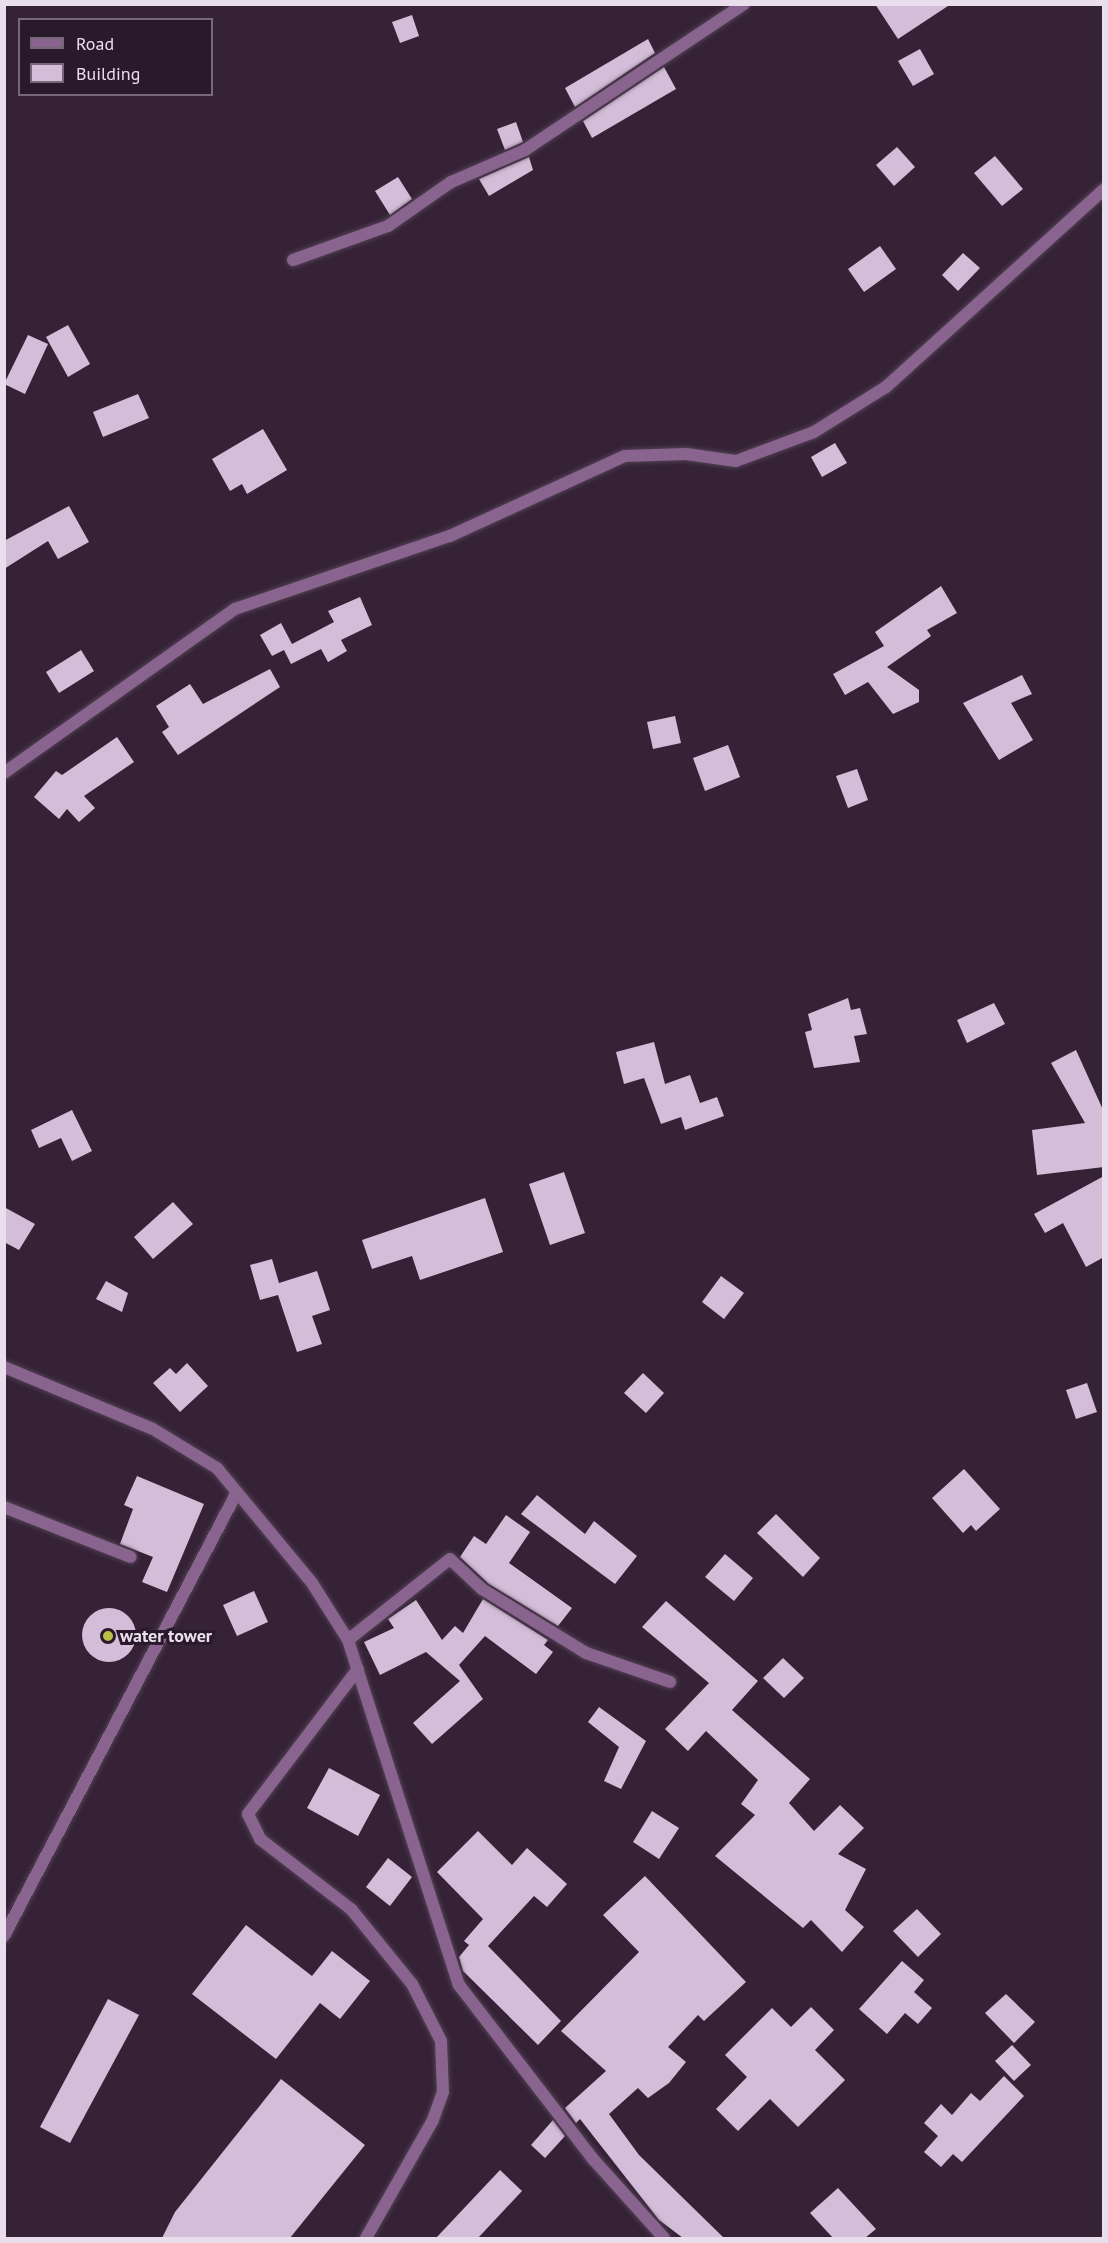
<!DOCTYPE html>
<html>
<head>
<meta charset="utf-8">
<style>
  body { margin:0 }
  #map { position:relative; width:1108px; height:2243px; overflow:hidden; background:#352237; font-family:"PT Sans",sans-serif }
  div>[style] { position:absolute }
  .building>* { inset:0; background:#d4bdd8 }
  .round { border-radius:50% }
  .roads { filter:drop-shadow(0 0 2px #524054) drop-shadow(0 0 2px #524054) }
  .service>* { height:12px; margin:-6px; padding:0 6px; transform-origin:6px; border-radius:6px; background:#89648e }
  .minor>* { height:12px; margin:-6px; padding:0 6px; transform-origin:6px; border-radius:6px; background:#89648e }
  .tertiary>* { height:12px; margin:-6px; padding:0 6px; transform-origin:6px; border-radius:6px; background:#89648e }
  .dots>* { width:16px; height:16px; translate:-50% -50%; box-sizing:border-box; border:3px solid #2a192d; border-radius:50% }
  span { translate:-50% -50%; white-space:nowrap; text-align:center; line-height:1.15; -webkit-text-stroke:6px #2a192d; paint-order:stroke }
  .poi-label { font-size:18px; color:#eadeec; font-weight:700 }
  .left { translate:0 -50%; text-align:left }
  .frame { position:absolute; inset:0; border:6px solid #eadeec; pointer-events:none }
  .legend { position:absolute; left:18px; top:18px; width:195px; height:78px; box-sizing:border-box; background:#2a192d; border:2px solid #776879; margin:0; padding:8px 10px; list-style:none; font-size:18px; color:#eadeec }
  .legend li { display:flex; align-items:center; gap:12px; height:30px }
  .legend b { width:30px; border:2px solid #776879 }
</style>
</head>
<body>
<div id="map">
  <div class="building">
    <i style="clip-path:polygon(875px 4px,951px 4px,898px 39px)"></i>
    <i style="clip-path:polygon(412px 15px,419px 36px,400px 43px,392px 22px)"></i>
    <i style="clip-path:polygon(648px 39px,655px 53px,575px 107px,565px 88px)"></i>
    <i style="clip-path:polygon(920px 49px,934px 74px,913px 86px,898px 61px)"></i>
    <i style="clip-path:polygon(664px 67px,676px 89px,592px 138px,583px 121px)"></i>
    <i style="clip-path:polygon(516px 122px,523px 142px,505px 150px,497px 129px)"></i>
    <i style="clip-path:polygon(897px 147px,915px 167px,894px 186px,876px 165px)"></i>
    <i style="clip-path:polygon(995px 156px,1023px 189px,1002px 206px,974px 173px)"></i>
    <i style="clip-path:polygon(529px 157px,533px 170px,489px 196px,479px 179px)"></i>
    <i style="clip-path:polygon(398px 177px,412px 199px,390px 215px,375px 191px)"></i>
    <i style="clip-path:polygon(880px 246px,896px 269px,864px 292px,848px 269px)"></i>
    <i style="clip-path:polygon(963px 253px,980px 268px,958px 291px,942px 275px)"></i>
    <i style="clip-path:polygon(68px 325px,90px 364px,68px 377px,46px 337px)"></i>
    <i style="clip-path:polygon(28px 335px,48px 344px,25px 394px,4px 384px)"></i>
    <i style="clip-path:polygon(138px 394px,149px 418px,103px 437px,93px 412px)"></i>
    <i style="clip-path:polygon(263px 429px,287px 470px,247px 494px,242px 484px,230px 491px,212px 459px)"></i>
    <i style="clip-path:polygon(835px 443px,847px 463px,822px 477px,811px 457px)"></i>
    <i style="clip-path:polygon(69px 506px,89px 542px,58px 559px,48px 541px,4px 569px,4px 541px)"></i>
    <i style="clip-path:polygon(941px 586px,957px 613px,927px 630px,931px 636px,887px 667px,919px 690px,919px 702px,893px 714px,868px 682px,845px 695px,833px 674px,884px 646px,875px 632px)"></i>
    <i style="clip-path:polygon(360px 597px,372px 625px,341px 640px,347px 651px,328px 662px,321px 649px,291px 664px,284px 650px,272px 656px,260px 635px,281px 623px,292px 644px,334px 622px,328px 611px)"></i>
    <i style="clip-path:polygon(81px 650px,94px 671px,59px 693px,46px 672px)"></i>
    <i style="clip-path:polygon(270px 669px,280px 687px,178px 755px,162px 732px,169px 727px,156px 706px,190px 684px,203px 704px)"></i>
    <i style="clip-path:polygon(1022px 675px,1032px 694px,1011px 703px,1033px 740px,999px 760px,963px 703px)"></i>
    <i style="clip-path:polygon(675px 716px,681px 743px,653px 749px,647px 722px)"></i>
    <i style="clip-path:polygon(117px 737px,134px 762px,84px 796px,95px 808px,79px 822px,67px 809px,59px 819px,34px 797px,56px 771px,62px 775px)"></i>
    <i style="clip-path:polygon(728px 745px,740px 777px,705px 791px,693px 758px)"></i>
    <i style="clip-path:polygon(857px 769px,868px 800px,848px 808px,836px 776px)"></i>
    <i style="clip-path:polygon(848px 998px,851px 1010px,860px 1008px,867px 1034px,854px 1036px,860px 1062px,814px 1068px,805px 1032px,812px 1030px,808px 1014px)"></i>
    <i style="clip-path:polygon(994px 1003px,1005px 1024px,967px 1043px,957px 1020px)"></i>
    <i style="clip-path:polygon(654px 1042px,665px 1084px,690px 1075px,700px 1103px,717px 1097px,724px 1116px,685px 1130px,681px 1117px,661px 1124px,644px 1078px,624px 1084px,616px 1052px)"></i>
    <i style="clip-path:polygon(1076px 1050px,1104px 1112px,1104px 1167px,1037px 1175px,1032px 1130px,1085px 1123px,1051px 1063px)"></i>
    <i style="clip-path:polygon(72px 1110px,92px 1151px,72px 1161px,61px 1138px,39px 1148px,31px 1130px)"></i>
    <i style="clip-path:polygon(564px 1172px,585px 1233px,550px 1245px,529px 1184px)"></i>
    <i style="clip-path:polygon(1104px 1176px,1104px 1257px,1086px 1267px,1063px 1223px,1045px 1233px,1034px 1214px)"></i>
    <i style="clip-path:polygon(485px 1198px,503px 1252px,420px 1280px,412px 1256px,372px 1269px,362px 1240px)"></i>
    <i style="clip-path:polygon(173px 1202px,193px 1224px,153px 1259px,134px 1237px)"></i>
    <i style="clip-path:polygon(4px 1207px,35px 1224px,19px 1250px,4px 1242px)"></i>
    <i style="clip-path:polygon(272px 1259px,279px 1283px,317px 1271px,330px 1310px,312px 1316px,322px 1344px,297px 1352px,278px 1295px,260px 1300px,250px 1265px)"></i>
    <i style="clip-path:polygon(721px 1276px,744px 1293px,724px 1319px,702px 1302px)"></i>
    <i style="clip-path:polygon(106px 1281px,128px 1293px,122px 1312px,96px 1299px)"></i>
    <i style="clip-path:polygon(187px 1363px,208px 1386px,180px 1412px,153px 1383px,170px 1368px,176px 1374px)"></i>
    <i style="clip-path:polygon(643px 1373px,664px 1393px,646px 1413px,624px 1393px)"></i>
    <i style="clip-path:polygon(1087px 1383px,1097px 1412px,1076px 1419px,1066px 1390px)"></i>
    <i style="clip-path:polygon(964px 1469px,1000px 1509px,976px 1531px,971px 1525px,963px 1533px,932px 1498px)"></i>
    <i style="clip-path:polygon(137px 1476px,204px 1504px,167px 1592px,142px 1582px,153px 1557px,120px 1544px,133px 1509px,124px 1505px)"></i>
    <i style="clip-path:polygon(537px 1495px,585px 1534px,594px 1521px,637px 1556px,615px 1584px,521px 1514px)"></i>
    <i style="clip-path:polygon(776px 1514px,820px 1558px,803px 1577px,757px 1533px)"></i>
    <i style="clip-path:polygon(506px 1515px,530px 1532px,509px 1563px,572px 1608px,558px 1626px,489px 1584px,460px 1557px,474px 1536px,486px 1544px)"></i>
    <i style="clip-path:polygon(725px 1554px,753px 1578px,734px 1601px,705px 1577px)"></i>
    <i style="clip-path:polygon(254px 1591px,268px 1622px,237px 1636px,223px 1605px)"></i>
    <i style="clip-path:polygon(483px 1599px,548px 1640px,544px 1645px,553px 1652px,536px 1674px,485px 1636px,459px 1665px,483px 1699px,432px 1744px,413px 1723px,460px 1681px,426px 1652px,380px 1675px,364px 1642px,394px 1628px,388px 1619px,416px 1600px,442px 1640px,455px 1626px,463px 1633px)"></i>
    <i style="clip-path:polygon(666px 1601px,758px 1681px,732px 1710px,810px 1779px,789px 1803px,814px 1831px,840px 1805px,864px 1828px,838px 1854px,866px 1869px,845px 1910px,864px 1927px,842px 1952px,811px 1920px,803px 1928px,715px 1856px,755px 1815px,741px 1804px,758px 1780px,706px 1731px,688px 1751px,665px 1729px,709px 1683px,642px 1627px)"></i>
    <i class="round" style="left:82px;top:1608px;width:54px;height:54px"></i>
    <i style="clip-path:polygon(783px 1658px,804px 1678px,784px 1698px,763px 1678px)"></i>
    <i style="clip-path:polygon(599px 1707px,646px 1741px,621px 1789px,604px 1781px,619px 1747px,588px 1722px)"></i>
    <i style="clip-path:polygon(329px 1768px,380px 1795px,358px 1836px,307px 1808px)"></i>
    <i style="clip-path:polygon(652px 1811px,679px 1828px,659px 1859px,633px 1842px)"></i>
    <i style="clip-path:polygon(478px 1831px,512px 1865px,527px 1848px,567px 1884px,547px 1907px,534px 1896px,488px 1946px,561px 2021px,538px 2045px,463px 1971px,459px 1957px,469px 1945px,464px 1941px,483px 1919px,437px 1872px)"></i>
    <i style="clip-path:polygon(388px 1858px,412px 1877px,390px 1906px,366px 1887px)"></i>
    <i style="clip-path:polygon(645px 1876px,746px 1982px,704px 2021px,698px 2015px,668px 2047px,686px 2062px,669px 2083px,648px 2098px,638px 2088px,609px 2114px,639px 2155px,724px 2238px,683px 2238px,659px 2220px,580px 2119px,576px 2123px,565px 2108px,606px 2071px,561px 2031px,639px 1952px,603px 1915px)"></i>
    <i style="clip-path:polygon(917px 1909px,941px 1934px,918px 1957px,893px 1931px)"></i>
    <i style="clip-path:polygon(246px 1925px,312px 1976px,332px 1951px,370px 1981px,340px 2019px,320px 2003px,276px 2059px,192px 1994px)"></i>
    <i style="clip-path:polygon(902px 1961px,924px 1980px,914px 1992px,932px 2008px,918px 2024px,905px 2013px,887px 2034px,859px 2009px)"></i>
    <i style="clip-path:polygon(1006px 1994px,1035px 2022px,1014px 2043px,985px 2013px)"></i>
    <i style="clip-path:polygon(108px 1999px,139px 2015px,70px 2143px,40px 2127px)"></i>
    <i style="clip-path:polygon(811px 2007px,834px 2030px,815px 2050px,845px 2080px,798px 2127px,770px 2099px,738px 2131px,716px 2109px,747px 2077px,725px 2055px,772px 2008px,791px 2027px)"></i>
    <i style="clip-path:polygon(1012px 2045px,1031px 2065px,1014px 2081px,995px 2061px)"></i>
    <i style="clip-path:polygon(1004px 2076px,1024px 2096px,962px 2162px,953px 2154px,941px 2167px,924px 2152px,938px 2136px,924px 2123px,941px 2104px,952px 2115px,971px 2093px,980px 2101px)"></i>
    <i style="clip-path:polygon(281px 2079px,365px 2145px,290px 2238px,162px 2238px,175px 2212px)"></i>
    <i style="clip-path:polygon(553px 2120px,565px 2136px,545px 2158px,531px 2145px)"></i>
    <i style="clip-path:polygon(500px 2170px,522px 2191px,478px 2238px,436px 2238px)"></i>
    <i style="clip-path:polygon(838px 2188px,876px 2229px,865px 2238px,833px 2238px,810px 2213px)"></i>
  </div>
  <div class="roads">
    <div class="service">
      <i style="left:4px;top:1507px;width:136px;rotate:21.5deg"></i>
      <i style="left:358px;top:1669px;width:182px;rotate:127.2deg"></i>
      <i style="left:248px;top:1814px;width:28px;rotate:64deg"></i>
      <i style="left:260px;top:1839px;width:115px;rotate:37.6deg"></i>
      <i style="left:351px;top:1909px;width:97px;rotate:50.9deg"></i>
      <i style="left:412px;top:1984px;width:64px;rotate:63deg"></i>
      <i style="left:441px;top:2041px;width:51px;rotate:87.8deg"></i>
      <i style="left:443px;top:2092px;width:30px;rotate:110deg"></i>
      <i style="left:433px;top:2120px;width:136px;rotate:119.6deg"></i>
      <i style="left:4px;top:1936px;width:501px;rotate:-62.31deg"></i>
    </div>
    <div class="minor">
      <i style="left:293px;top:260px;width:101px;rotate:-19.7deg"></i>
      <i style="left:388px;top:226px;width:77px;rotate:-34.9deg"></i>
      <i style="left:451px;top:182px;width:81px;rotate:-23.4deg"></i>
      <i style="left:525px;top:150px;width:263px;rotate:-33.7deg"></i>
      <i style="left:4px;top:773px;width:283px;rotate:-35.4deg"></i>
      <i style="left:235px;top:609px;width:227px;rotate:-18.8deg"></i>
      <i style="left:450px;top:536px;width:192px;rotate:-24.6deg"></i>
      <i style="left:625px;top:456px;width:61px;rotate:-1.9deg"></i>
      <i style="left:686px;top:454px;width:50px;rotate:8deg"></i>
      <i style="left:736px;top:461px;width:83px;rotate:-20.4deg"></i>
      <i style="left:814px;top:432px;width:85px;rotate:-32deg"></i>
      <i style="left:886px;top:387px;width:294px;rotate:-42.2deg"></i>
      <i style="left:348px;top:1640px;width:130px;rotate:-38.5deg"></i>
      <i style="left:450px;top:1559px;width:44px;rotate:43.2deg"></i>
      <i style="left:482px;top:1589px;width:122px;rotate:31.6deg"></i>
      <i style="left:586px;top:1653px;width:89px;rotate:19deg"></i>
    </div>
    <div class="tertiary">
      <i style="left:4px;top:1367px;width:161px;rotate:22.6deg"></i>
      <i style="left:153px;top:1429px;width:75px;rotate:31.4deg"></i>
      <i style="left:217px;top:1468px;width:149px;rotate:50.4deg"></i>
      <i style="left:312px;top:1583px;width:67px;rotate:57.7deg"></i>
      <i style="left:348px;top:1640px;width:362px;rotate:72.2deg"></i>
      <i style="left:459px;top:1985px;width:220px;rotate:52.4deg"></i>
      <i style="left:593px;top:2159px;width:106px;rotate:48.1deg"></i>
    </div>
  </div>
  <div class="dots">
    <i style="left:108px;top:1636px;background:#bac045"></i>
  </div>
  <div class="poi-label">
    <span class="left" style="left:120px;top:1636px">water tower</span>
  </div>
  <div class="frame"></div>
  <ul class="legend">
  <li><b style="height:8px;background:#89648e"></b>Road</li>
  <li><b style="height:16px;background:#d4bdd8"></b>Building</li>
  </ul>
</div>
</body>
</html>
